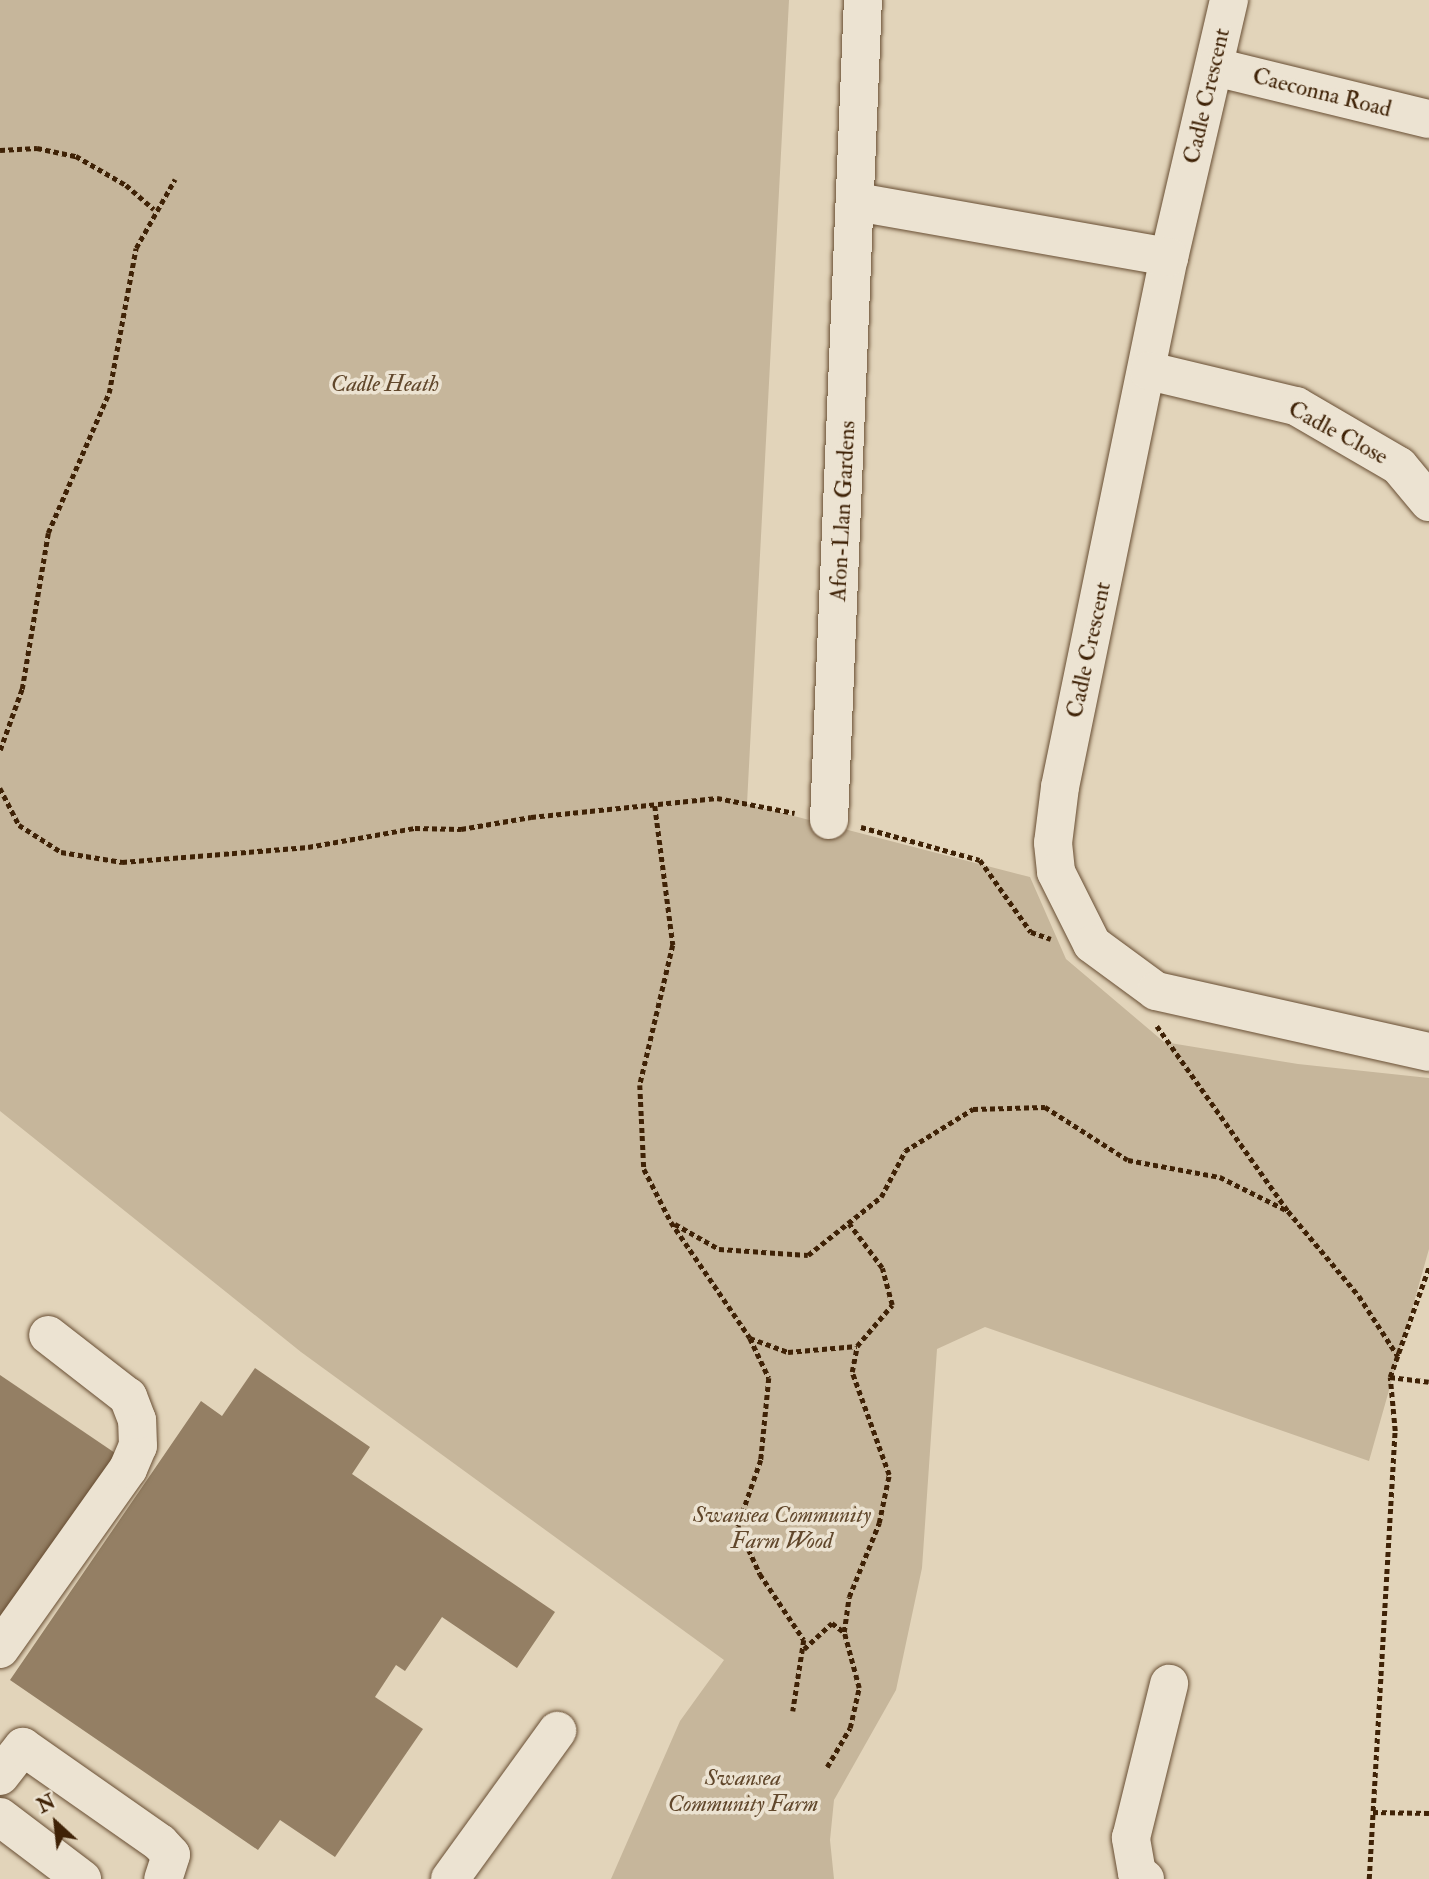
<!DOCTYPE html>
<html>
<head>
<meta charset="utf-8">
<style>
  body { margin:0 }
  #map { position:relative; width:1429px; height:1879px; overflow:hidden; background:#e2d4ba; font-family:"IM FELL Double Pica",serif }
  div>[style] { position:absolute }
  .green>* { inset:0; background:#c6b69b }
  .building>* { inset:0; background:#947f64 }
  .path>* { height:4.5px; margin-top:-2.25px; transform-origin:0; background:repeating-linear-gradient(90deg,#3f2206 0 5px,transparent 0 8.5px) }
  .roads { filter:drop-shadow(0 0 2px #684e33) drop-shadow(0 0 2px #684e33) }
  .minor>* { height:38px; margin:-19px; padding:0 19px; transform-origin:19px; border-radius:19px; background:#ece3d2 }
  span { translate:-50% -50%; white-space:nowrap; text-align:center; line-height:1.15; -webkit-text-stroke:7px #ece3d2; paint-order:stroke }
  .street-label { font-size:23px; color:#3f2206 }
  .park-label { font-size:23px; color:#61472b; font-style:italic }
  .north { position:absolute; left:21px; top:1788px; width:70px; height:70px; -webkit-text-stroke:5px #ece3d2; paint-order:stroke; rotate:333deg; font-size:19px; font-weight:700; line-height:28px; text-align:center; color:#3f2206 }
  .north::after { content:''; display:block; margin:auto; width:24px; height:32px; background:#3f2206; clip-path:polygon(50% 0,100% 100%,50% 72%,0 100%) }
</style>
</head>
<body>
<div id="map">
  <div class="green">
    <i style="clip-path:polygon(0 0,789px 0,747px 804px,1030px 877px,1066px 959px,1164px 1042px,1298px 1064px,1429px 1078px,1429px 1249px,1369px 1461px,985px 1327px,937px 1349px,922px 1568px,896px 1690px,834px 1800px,830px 1840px,834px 1879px,611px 1879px,680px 1721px,724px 1660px,301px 1352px,0 1111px)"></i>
  </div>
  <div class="building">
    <i style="clip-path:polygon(255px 1368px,370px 1447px,352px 1474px,555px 1612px,517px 1668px,442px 1617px,405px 1671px,396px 1665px,375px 1697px,423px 1729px,335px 1857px,280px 1820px,258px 1850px,10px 1680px,201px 1401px,222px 1416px)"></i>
    <i style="clip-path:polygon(0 1375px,118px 1455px,0 1627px)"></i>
  </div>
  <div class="path">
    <i style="left:0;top:150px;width:37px;rotate:-3deg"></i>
    <i style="left:37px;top:148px;width:40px;rotate:12deg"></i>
    <i style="left:76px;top:156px;width:58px;rotate:30.1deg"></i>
    <i style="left:126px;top:185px;width:37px;rotate:41deg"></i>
    <i style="left:0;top:750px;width:65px;rotate:-70.2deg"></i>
    <i style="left:22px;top:689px;width:158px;rotate:-80.5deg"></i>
    <i style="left:48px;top:533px;width:153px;rotate:-66.5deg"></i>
    <i style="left:109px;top:393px;width:147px;rotate:-79.5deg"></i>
    <i style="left:136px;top:248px;width:79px;rotate:-60.5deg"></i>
    <i style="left:0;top:788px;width:42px;rotate:62.8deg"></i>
    <i style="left:19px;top:825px;width:50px;rotate:32.7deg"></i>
    <i style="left:61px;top:852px;width:62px;rotate:9.3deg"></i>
    <i style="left:122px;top:862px;width:187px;rotate:-4.6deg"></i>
    <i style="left:308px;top:847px;width:109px;rotate:-10.1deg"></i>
    <i style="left:415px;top:828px;width:46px;rotate:1.2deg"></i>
    <i style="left:461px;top:829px;width:71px;rotate:-9.7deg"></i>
    <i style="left:531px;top:817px;width:187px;rotate:-5.8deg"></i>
    <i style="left:717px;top:798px;width:79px;rotate:10.9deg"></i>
    <i style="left:655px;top:806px;width:140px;rotate:82.6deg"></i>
    <i style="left:673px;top:945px;width:144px;rotate:103.3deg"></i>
    <i style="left:640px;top:1085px;width:84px;rotate:87.3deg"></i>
    <i style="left:644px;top:1169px;width:59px;rotate:63deg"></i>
    <i style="left:671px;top:1222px;width:140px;rotate:55.7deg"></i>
    <i style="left:750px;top:1338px;width:44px;rotate:64.6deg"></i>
    <i style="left:769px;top:1378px;width:82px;rotate:95.6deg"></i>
    <i style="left:761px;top:1460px;width:70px;rotate:109.2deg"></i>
    <i style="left:738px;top:1526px;width:53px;rotate:65.4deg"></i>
    <i style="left:760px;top:1574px;width:79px;rotate:56.3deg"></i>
    <i style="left:804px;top:1640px;width:72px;rotate:98.8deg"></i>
    <i style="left:861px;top:827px;width:123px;rotate:15.5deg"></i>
    <i style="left:980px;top:860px;width:88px;rotate:54.7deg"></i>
    <i style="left:1031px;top:932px;width:21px;rotate:19deg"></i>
    <i style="left:1157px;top:1026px;width:227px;rotate:54.7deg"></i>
    <i style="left:1288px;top:1211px;width:111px;rotate:50.1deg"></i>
    <i style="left:1359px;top:1296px;width:72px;rotate:57deg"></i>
    <i style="left:675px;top:1224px;width:51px;rotate:29.6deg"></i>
    <i style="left:719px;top:1249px;width:89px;rotate:3.9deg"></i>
    <i style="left:808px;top:1255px;width:93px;rotate:-38.5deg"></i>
    <i style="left:881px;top:1197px;width:52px;rotate:-62.4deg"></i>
    <i style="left:905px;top:1151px;width:80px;rotate:-31.7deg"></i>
    <i style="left:973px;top:1109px;width:72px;rotate:-1.6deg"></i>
    <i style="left:1045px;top:1107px;width:98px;rotate:32.6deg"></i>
    <i style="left:1128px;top:1160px;width:94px;rotate:10.5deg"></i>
    <i style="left:1220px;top:1177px;width:76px;rotate:26.6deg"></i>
    <i style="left:750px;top:1338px;width:40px;rotate:20.2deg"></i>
    <i style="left:788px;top:1352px;width:69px;rotate:-5deg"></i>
    <i style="left:1390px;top:1377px;width:39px;rotate:7deg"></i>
    <i style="left:804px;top:1649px;width:38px;rotate:-43deg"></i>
    <i style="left:832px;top:1623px;width:15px;rotate:37deg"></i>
    <i style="left:827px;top:1767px;width:45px;rotate:-59.5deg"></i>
    <i style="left:850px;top:1728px;width:41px;rotate:-77.3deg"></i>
    <i style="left:859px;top:1688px;width:58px;rotate:-105deg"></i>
    <i style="left:844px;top:1632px;width:35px;rotate:-82deg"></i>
    <i style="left:849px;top:1597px;width:80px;rotate:-67.9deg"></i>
    <i style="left:879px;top:1523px;width:49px;rotate:-78.2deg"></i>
    <i style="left:889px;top:1475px;width:109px;rotate:-109.8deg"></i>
    <i style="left:852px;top:1372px;width:26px;rotate:-79deg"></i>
    <i style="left:857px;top:1346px;width:54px;rotate:-49.5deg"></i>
    <i style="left:892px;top:1305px;width:38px;rotate:-105deg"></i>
    <i style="left:882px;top:1268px;width:55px;rotate:-126.9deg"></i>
    <i style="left:1373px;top:1812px;width:56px;rotate:1deg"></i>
    <i style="left:1369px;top:1879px;width:449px;rotate:-86.7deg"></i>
    <i style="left:1395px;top:1431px;width:54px;rotate:-95.3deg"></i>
    <i style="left:1390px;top:1377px;width:117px;rotate:-70.5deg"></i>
  </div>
  <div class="roads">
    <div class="minor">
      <i style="left:1229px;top:0;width:264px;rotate:103.1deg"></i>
      <i style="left:1169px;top:257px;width:541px;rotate:101.62deg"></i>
      <i style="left:1060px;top:787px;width:56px;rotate:97.1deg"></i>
      <i style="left:1053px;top:843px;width:29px;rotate:84deg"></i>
      <i style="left:1056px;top:872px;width:80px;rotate:63.4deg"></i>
      <i style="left:1092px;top:944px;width:79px;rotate:36.3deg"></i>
      <i style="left:1156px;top:991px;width:280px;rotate:12.6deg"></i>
      <i style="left:1215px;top:67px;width:220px;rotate:13.7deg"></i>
      <i style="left:857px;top:202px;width:317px;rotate:10deg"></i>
      <i style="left:1149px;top:371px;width:151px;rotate:13.4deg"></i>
      <i style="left:1296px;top:406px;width:119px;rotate:30.2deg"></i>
      <i style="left:1399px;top:466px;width:47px;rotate:50.2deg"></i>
      <i style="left:829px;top:820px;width:821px;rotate:-87.63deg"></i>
      <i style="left:0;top:1649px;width:221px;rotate:-54.6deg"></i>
      <i style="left:128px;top:1469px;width:25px;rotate:-67deg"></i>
      <i style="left:138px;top:1446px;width:26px;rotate:-92deg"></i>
      <i style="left:137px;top:1420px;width:25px;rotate:-111deg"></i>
      <i style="left:128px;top:1397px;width:101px;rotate:-142.2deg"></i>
      <i style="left:0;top:1776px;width:37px;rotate:-52deg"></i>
      <i style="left:23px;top:1747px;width:167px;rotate:35deg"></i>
      <i style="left:160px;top:1843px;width:16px;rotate:47deg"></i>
      <i style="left:171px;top:1855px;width:25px;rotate:108deg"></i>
      <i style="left:0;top:1817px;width:103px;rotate:37.1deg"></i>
      <i style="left:450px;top:1879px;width:183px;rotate:-54.1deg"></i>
      <i style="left:1145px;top:1879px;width:10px;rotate:-143deg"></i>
      <i style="left:1137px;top:1873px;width:36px;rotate:-100deg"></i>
      <i style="left:1131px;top:1838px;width:159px;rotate:-76.1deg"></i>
    </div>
  </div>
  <div class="street-label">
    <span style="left:1322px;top:93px;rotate:14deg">Caeconna Road</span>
    <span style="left:1207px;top:96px;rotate:-77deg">Cadle Crescent</span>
    <span style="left:1338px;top:433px;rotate:28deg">Cadle Close</span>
    <span style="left:843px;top:511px;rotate:-87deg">Afon-Llan Gardens</span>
    <span style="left:1089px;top:650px;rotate:-78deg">Cadle Crescent</span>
  </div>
  <div class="park-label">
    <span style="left:385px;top:384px">Cadle Heath</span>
    <span style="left:782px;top:1528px">Swansea Community<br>Farm Wood</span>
    <span style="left:743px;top:1791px">Swansea<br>Community Farm</span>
  </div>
  <div class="north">N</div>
</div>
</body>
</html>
